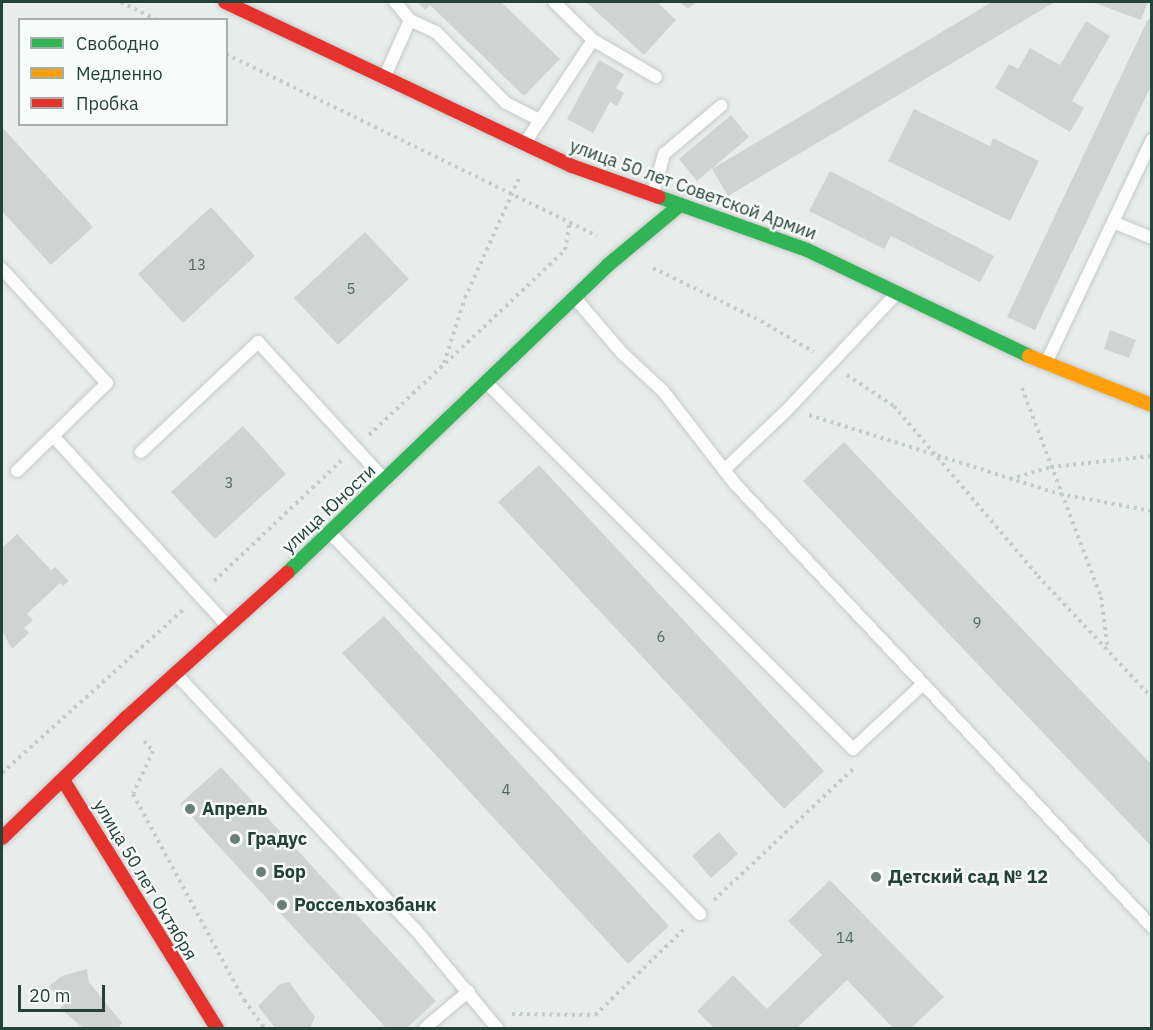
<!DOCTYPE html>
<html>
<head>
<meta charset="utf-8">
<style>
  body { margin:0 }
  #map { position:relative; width:1153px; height:1030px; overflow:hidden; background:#e8edeb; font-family:"IBM Plex Sans",sans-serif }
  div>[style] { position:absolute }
  .building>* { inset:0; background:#cfd4d2 }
  .path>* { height:4px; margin-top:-2px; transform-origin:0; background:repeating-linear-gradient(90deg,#c3ccca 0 3px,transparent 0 7.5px) }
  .roads { filter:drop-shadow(0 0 2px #c5cac8) drop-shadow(0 0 2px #c5cac8) }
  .lane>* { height:12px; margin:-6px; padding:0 6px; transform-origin:6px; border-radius:6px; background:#fcfcfc }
  .fast>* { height:14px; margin:-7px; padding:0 7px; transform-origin:7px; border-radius:7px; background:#30b455 }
  .slow>* { height:14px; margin:-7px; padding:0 7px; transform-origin:7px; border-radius:7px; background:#ff9f0a }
  .jam>* { height:14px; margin:-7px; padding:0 7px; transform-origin:7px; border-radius:7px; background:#e5322d }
  .dots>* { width:16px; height:16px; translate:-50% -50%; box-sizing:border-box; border:3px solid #f7fbf9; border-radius:50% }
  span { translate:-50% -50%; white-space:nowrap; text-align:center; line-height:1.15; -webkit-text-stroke:4.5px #f7fbf9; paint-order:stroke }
  .number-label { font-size:15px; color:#506761 }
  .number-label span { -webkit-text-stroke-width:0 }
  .street-label { font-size:18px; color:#24423a }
  .poi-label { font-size:18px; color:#24423a; font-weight:700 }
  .left { translate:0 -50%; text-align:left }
  .frame { position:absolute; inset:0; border:3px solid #24423a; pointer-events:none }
  .legend { position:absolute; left:18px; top:18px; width:210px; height:108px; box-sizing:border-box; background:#f7fbf9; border:2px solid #a3b1ad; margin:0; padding:8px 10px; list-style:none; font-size:18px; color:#24423a }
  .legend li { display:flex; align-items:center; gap:12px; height:30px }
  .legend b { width:30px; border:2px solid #a3b1ad }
  .scale { position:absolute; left:18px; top:985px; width:87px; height:27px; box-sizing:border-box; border:3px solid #24423a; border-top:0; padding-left:8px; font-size:18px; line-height:21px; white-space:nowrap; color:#24423a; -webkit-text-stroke:4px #f7fbf9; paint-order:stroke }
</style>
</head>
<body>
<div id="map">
  <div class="building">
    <i style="clip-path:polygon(417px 2px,501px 2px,560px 59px,524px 96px,430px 5px,425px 10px)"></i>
    <i style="clip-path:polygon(586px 2px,657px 2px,676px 20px,644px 55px)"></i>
    <i style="clip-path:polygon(680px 2px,696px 2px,688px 9px)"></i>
    <i style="clip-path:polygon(992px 2px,1055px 2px,728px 196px,712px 169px)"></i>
    <i style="clip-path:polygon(1092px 2px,1148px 2px,1141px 20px)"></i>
    <i style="clip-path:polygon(1148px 19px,1152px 21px,1152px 84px,1035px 330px,1007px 317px)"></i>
    <i style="clip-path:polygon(1086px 21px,1110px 36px,1072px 101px,1084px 108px,1070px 132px,995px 88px,1009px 64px,1018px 69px,1030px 48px,1060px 65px)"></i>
    <i style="clip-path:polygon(599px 60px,624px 74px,616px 88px,624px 93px,617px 106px,610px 102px,593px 133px,567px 119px)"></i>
    <i style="clip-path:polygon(914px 109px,990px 146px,993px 138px,1039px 161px,1010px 221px,888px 161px)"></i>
    <i style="clip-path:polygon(731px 115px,749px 137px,697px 181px,679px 159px)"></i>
    <i style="clip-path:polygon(2px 127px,93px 227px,51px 265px,2px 211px)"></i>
    <i style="clip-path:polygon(830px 171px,994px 256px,980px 282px,891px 236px,884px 249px,809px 211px)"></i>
    <i style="clip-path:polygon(211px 207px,255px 256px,183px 323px,138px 274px)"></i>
    <i style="clip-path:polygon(365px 232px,409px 279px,338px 345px,294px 298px)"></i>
    <i style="clip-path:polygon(1110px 330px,1136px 340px,1129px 358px,1104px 349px)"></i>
    <i style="clip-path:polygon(243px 426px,286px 474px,215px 539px,171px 492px)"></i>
    <i style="clip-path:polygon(844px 442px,1152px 765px,1152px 847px,803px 481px)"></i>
    <i style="clip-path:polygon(539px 465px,824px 771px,784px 809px,498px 502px)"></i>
    <i style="clip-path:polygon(17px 534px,51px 570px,55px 567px,69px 581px,63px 586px,60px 583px,27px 614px,33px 620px,24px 628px,29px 633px,12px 649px,2px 631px,2px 548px)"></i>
    <i style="clip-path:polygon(384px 616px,669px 926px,628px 964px,342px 653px)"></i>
    <i style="clip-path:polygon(221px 767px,436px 1001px,407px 1028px,386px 1028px,180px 804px)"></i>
    <i style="clip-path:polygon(719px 832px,738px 854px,711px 878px,692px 856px)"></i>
    <i style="clip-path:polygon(830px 880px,944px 997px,911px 1028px,893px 1028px,847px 980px,797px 1028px,714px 1028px,697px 1011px,733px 975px,767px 1009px,822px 955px,788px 921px)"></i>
    <i style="clip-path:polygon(87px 969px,89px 982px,122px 1023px,118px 1028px,83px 1028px,60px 1008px,64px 1005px,49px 986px,62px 976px)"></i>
    <i style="clip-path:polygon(289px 982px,315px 1017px,310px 1028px,275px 1028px,258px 1006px,280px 984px)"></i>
  </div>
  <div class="path">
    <i style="left:121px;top:2px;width:40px;rotate:26.6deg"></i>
    <i style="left:226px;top:54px;width:413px;rotate:26.1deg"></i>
    <i style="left:653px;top:268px;width:120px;rotate:26.1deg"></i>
    <i style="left:761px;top:321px;width:61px;rotate:30.3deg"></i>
    <i style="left:444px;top:363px;width:68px;rotate:-72.1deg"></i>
    <i style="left:465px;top:298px;width:134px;rotate:-65.7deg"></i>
    <i style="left:847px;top:375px;width:56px;rotate:33.4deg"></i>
    <i style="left:894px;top:406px;width:223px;rotate:49.7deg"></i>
    <i style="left:1038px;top:576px;width:167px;rotate:46.9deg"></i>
    <i style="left:1022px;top:388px;width:223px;rotate:69.3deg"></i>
    <i style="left:1101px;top:597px;width:53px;rotate:82.5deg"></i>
    <i style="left:809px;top:415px;width:263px;rotate:17.5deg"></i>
    <i style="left:1060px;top:494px;width:94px;rotate:10.5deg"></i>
    <i style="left:369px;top:435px;width:270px;rotate:-43.3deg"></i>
    <i style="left:565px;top:250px;width:29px;rotate:-80deg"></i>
    <i style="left:1010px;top:479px;width:43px;rotate:-16.3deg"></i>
    <i style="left:1051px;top:467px;width:102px;rotate:-6.2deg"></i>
    <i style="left:214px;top:581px;width:175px;rotate:-43.4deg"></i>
    <i style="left:144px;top:741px;width:13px;rotate:48deg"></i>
    <i style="left:153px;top:751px;width:47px;rotate:114.9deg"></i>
    <i style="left:133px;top:794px;width:234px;rotate:61.7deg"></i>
    <i style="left:244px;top:1000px;width:34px;rotate:54deg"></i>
    <i style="left:2px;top:773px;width:245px;rotate:-42deg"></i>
    <i style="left:714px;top:900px;width:191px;rotate:-43.3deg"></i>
    <i style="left:512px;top:1014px;width:83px;rotate:0.7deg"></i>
    <i style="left:595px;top:1015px;width:125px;rotate:-44deg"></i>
  </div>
  <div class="roads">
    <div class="lane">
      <i style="left:395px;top:2px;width:23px;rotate:50deg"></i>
      <i style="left:593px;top:40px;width:73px;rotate:30.4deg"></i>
      <i style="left:385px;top:76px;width:61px;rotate:-65.9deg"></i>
      <i style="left:410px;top:20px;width:29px;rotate:25deg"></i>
      <i style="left:436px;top:32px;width:100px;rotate:45.4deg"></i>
      <i style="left:506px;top:103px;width:36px;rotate:27deg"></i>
      <i style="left:525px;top:143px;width:123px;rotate:-56.6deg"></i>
      <i style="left:593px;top:40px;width:54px;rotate:-135.7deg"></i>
      <i style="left:653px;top:193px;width:41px;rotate:-74.2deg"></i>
      <i style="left:664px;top:154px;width:75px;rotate:-40.1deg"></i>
      <i style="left:1113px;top:222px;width:42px;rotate:22.3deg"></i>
      <i style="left:2px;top:269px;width:155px;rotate:47.4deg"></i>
      <i style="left:107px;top:383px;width:126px;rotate:135.6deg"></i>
      <i style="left:575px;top:298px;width:72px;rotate:49.5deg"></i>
      <i style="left:622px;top:353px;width:56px;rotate:42.8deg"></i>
      <i style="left:663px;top:391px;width:119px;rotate:52.2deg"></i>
      <i style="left:736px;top:485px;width:607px;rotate:46.74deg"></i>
      <i style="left:1046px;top:363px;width:247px;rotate:-64.6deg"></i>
      <i style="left:487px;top:383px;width:518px;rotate:45deg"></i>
      <i style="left:853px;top:749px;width:96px;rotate:-42.9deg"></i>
      <i style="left:53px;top:436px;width:257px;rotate:47.4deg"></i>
      <i style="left:141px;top:452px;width:161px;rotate:-43.2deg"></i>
      <i style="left:258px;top:342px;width:188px;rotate:47.4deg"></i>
      <i style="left:724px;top:470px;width:88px;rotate:-43.6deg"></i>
      <i style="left:788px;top:409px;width:156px;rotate:-46.8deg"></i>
      <i style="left:331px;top:534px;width:530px;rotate:45.84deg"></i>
      <i style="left:176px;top:674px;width:349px;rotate:46.9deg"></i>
      <i style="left:415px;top:929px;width:129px;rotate:50.4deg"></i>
      <i style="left:425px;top:1028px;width:57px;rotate:-40.1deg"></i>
    </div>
    <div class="fast">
      <i style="left:659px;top:197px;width:157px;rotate:19.7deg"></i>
      <i style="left:807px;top:250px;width:246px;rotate:25.5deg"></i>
      <i style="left:287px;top:573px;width:445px;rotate:-43.8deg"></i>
      <i style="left:608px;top:265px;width:94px;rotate:-39.8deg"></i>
    </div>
    <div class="slow">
      <i style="left:1029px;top:356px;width:132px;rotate:21.7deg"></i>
    </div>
    <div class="jam">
      <i style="left:225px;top:2px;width:384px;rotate:25.3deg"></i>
      <i style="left:572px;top:166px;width:92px;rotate:19.6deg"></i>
      <i style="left:63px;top:780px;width:292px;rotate:58.2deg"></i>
      <i style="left:2px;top:838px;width:173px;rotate:-44.1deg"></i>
      <i style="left:126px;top:718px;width:217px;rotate:-42deg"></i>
    </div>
  </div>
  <div class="dots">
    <i style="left:190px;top:809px;background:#697e78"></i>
    <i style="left:235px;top:839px;background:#697e78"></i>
    <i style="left:261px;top:872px;background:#697e78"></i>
    <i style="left:876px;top:877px;background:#697e78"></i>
    <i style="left:282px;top:905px;background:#697e78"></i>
  </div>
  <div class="number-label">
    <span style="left:197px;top:265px">13</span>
    <span style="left:351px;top:289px">5</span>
    <span style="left:229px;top:483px">3</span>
    <span style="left:977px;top:623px">9</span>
    <span style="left:661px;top:637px">6</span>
    <span style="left:506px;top:790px">4</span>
    <span style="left:845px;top:938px">14</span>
  </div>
  <div class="street-label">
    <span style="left:693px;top:190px;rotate:20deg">улица 50 лет Советской Армии</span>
    <span style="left:329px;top:509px;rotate:-43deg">улица Юности</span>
    <span style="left:145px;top:880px;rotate:59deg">улица 50 лет Октября</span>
  </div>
  <div class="poi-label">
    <span class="left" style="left:202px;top:809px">Апрель</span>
    <span class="left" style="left:247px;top:839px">Градус</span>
    <span class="left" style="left:273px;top:872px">Бор</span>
    <span class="left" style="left:888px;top:877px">Детский сад № 12</span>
    <span class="left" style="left:294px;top:905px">Россельхозбанк</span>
  </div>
  <div class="frame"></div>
  <ul class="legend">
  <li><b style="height:8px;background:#30b455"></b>Свободно</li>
  <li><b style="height:8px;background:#ff9f0a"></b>Медленно</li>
  <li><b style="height:8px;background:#e5322d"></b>Пробка</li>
  </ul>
  <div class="scale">20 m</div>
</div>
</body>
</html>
